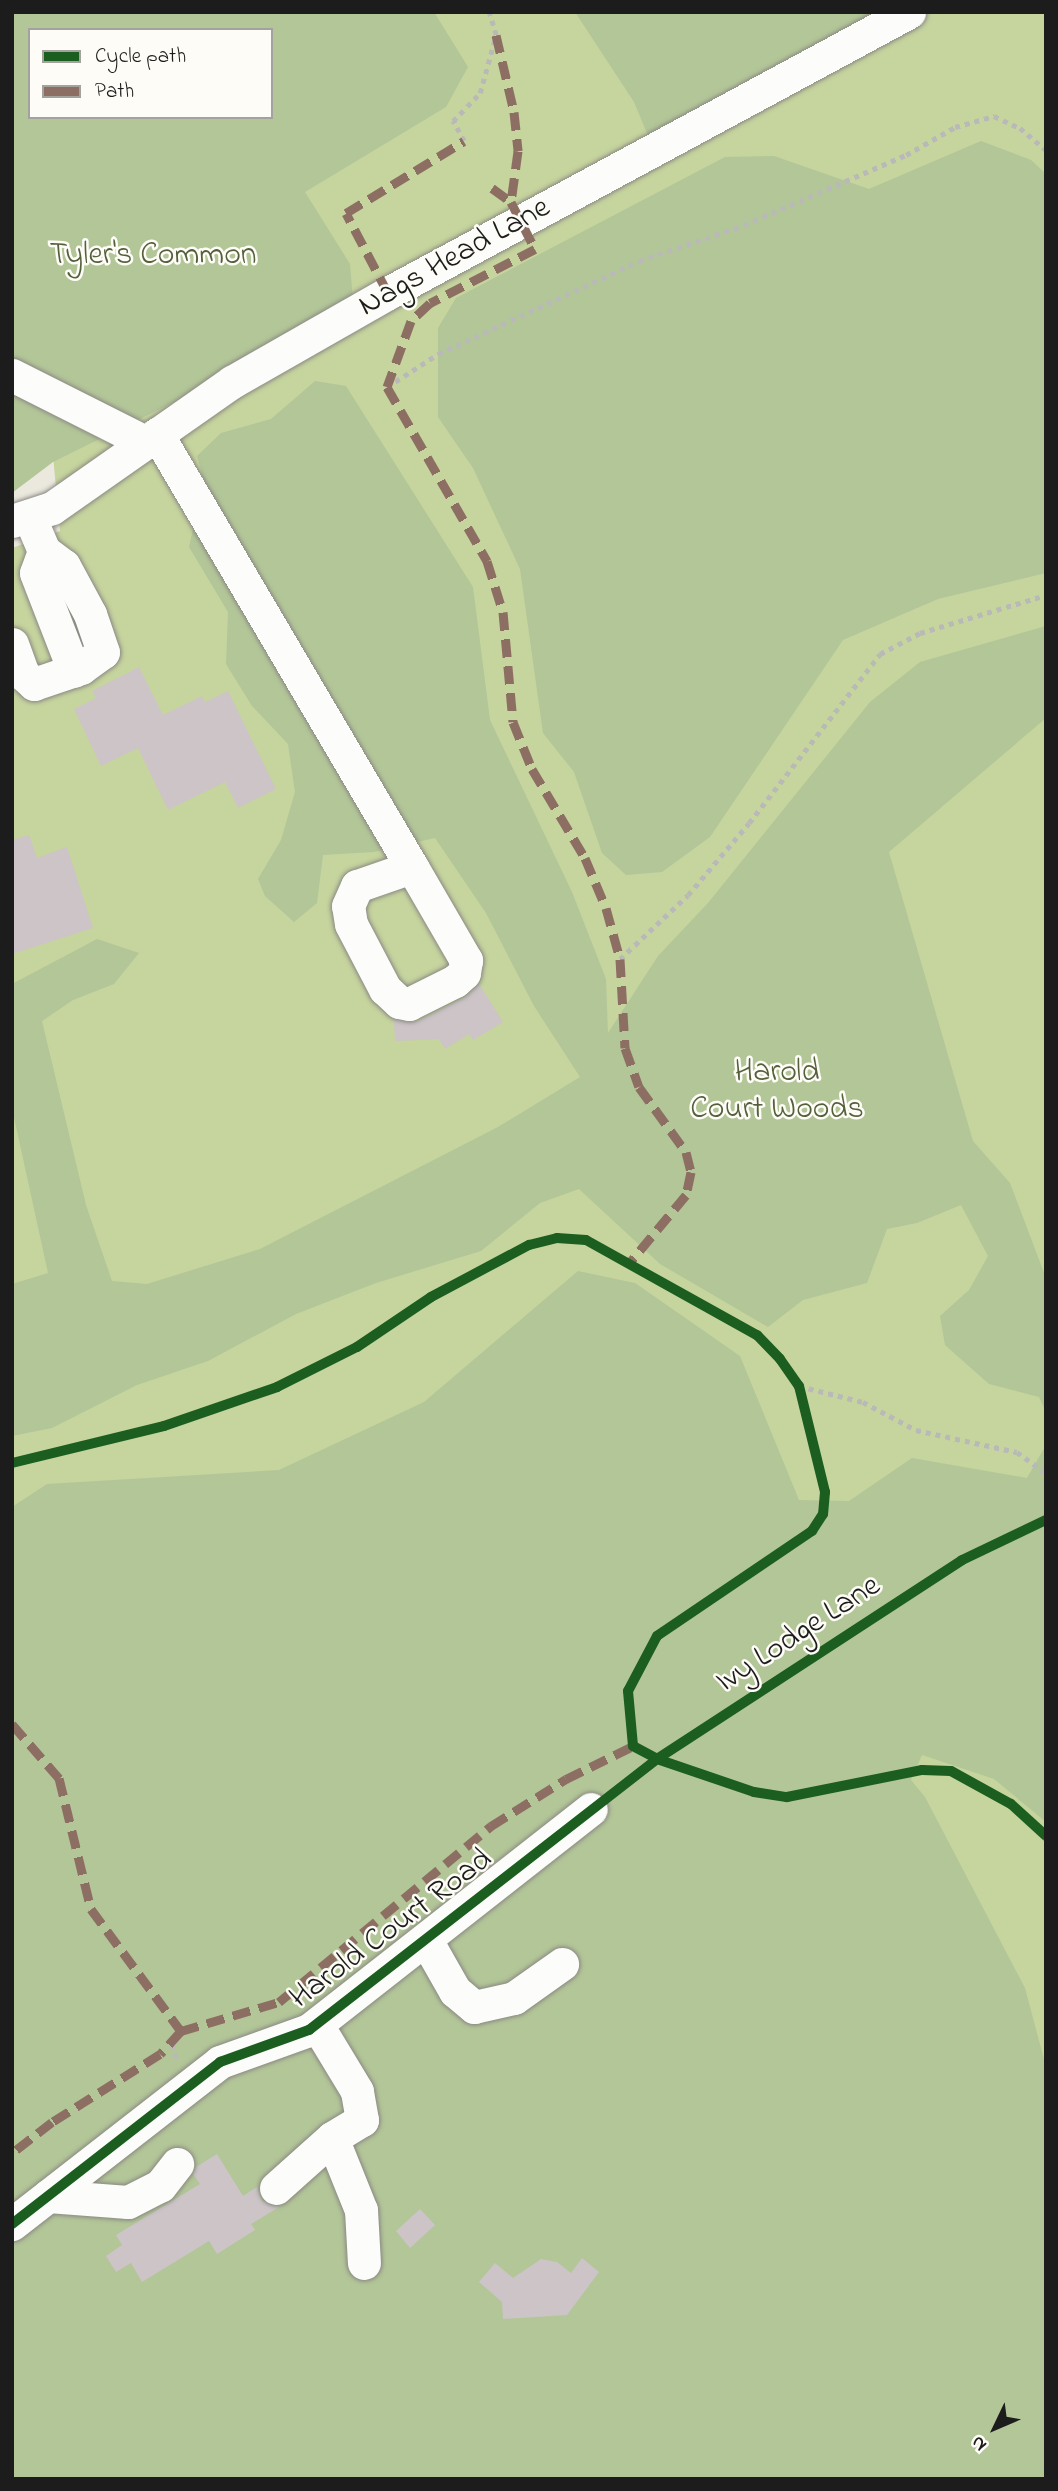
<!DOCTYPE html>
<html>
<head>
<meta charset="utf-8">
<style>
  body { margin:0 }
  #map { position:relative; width:1058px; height:2491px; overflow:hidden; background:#ebe9de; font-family:"Indie Flower",sans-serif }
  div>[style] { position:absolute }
  .green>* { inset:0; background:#c6d49e }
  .forest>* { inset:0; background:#b3c698 }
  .building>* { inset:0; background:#ccc4c7 }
  .path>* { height:4.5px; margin-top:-2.25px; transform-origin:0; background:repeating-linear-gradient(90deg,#b9b9b7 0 5px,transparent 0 10px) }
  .roads { filter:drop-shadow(0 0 2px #8a8983) drop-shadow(0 0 2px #8a8983) }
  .minor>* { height:33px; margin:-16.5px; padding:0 16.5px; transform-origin:16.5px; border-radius:16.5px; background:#fcfcfa }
  .quiet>* { height:9px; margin-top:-4.5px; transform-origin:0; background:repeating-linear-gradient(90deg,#8d6e63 0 18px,transparent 0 27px) }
  .cycleway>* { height:10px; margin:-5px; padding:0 5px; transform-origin:5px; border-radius:5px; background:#1b5e20 }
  span { translate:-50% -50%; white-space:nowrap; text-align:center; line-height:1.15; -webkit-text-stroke:5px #fdfcf7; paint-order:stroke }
  .park-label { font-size:32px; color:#545f3b }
  .street-label { font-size:32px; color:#1c1c1c }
  .frame { position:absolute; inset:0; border:14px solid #1c1c1c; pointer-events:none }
  .legend { position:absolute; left:28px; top:28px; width:245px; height:91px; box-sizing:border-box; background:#fdfcf7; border:2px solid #a3a29f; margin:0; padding:9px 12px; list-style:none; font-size:21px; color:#1c1c1c }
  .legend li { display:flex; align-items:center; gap:14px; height:35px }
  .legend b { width:35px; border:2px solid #a3a29f }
  .north { position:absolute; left:960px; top:2393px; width:70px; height:70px; -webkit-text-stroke:5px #fdfcf7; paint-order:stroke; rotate:226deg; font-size:19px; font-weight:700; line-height:28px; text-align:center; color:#1c1c1c }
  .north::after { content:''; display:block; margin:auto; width:24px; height:32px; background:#1c1c1c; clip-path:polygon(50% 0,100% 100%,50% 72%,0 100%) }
</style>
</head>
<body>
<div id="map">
  <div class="green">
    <i style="clip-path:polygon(evenodd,12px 12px,1046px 12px,1046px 2479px,12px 2479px,12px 548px,60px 531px,12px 12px,30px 30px,271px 30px,271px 117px,30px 117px,30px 30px)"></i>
  </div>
  <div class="forest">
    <i style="clip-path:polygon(evenodd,12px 12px,434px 12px,468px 67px,446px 107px,305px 192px,350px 264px,354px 313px,53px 462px,12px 493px,12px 12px,30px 30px,271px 30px,271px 117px,30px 117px,30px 30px)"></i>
    <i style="clip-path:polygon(575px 12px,884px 12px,654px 150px,634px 102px)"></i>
    <i style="clip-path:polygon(981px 141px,1031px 160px,1046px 174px,1046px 573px,938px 599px,843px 640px,710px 837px,662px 872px,626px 875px,602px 853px,574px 772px,543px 733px,520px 569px,473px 468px,438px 417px,438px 328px,456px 298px,725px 157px,774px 156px,869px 189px)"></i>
    <i style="clip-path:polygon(315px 381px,346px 386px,473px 587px,490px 720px,572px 892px,606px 979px,608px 1033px,658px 956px,708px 903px,870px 702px,920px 662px,1046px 626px,1046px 718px,889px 852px,973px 1141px,1010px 1183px,1046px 1278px,1046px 1412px,1039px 1397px,989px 1384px,945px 1345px,940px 1316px,969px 1290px,988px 1256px,961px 1205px,917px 1223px,887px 1229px,867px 1283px,803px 1300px,768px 1327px,660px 1264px,579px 1189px,540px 1203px,481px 1251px,376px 1283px,296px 1314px,208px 1361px,137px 1385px,52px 1428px,12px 1436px,12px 1284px,48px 1273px,12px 1108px,12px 984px,97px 939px,139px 953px,114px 984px,73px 1000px,42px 1021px,86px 1205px,112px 1281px,147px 1284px,260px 1249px,498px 1127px,580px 1077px,534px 1006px,486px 913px,435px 838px,374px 852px,323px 855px,317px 903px,294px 922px,265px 896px,258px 879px,281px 840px,295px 792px,288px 744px,252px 706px,226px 664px,228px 612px,189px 547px,204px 481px,197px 456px,221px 433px,271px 419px)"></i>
    <i style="clip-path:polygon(578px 1271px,635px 1283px,740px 1356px,799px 1500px,849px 1501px,912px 1458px,1027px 1478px,1046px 1445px,1046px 1822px,994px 1779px,922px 1755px,911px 1780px,925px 1797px,1025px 1988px,1046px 2067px,1046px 2479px,12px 2479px,12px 1507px,47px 1484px,279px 1470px,424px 1402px)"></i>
  </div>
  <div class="building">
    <i style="clip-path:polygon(139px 667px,163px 715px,202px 696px,205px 702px,228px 691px,276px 789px,238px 808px,225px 782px,168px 810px,138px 748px,101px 766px,74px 709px,96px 698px,92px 691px)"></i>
    <i style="clip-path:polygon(29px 835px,37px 858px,67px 847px,93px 928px,12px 954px,12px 840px)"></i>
    <i style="clip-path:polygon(479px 984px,503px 1022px,473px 1040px,469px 1034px,445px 1049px,439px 1039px,395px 1041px,394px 1020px,418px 1021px,464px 998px)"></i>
    <i style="clip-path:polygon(217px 2154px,243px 2196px,257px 2187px,262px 2201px,279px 2207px,251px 2224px,255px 2230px,217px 2254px,209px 2241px,142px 2282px,131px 2263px,116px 2272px,106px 2256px,122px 2245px,116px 2235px,200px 2184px,193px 2174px,196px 2167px)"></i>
    <i style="clip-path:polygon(420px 2209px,435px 2225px,410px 2248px,396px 2231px)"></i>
    <i style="clip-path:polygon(582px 2258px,599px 2272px,567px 2315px,503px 2319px,502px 2302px,479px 2282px,495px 2263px,513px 2278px,541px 2259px,557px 2262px,571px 2273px)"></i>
  </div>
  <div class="path">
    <i style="left:464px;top:141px;width:23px;rotate:-119deg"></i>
    <i style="left:453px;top:121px;width:39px;rotate:-46deg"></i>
    <i style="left:480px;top:93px;width:60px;rotate:-74.6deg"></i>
    <i style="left:496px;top:35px;width:24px;rotate:-107deg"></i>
    <i style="left:387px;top:387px;width:61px;rotate:-32.9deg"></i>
    <i style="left:438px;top:354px;width:221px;rotate:-24.8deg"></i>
    <i style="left:639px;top:261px;width:111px;rotate:-18.9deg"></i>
    <i style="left:744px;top:225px;width:176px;rotate:-23.4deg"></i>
    <i style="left:906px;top:155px;width:56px;rotate:-29.7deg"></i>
    <i style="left:955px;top:127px;width:41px;rotate:-15.8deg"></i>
    <i style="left:994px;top:116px;width:29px;rotate:25deg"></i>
    <i style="left:1020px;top:128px;width:34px;rotate:40deg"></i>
    <i style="left:620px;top:959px;width:93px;rotate:-43.3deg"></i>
    <i style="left:688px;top:895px;width:94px;rotate:-49.7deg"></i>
    <i style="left:749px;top:823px;width:214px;rotate:-52.2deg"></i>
    <i style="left:880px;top:654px;width:45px;rotate:-27.7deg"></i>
    <i style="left:920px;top:633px;width:132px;rotate:-16.8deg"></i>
    <i style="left:799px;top:1386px;width:66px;rotate:14deg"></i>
    <i style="left:863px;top:1402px;width:60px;rotate:27.8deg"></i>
    <i style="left:916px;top:1430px;width:103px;rotate:12.3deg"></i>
    <i style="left:1017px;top:1452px;width:36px;rotate:36deg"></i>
    <i style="left:172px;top:2044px;width:17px;rotate:73deg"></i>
  </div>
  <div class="roads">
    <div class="minor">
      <i style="left:12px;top:375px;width:149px;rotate:26.7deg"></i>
      <i style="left:157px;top:434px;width:503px;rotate:59.51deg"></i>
      <i style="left:412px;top:867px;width:108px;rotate:59.9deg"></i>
      <i style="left:466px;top:960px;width:13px;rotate:99deg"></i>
      <i style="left:464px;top:973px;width:12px;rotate:138deg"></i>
      <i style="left:455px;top:981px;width:51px;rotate:153.4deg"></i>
      <i style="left:409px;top:1004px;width:10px;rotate:-169deg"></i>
      <i style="left:399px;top:1002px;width:19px;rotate:-137deg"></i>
      <i style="left:385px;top:989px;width:73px;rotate:-117.6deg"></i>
      <i style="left:351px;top:924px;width:18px;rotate:-99deg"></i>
      <i style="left:348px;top:906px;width:22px;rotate:-66deg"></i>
      <i style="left:357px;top:886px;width:58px;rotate:-19.1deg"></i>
      <i style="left:12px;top:521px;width:42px;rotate:-18deg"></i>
      <i style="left:52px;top:508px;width:220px;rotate:-35deg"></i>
      <i style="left:232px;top:382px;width:180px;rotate:-29.7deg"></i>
      <i style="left:388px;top:293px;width:592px;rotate:-28.34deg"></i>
      <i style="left:44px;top:551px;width:23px;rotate:110deg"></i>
      <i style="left:36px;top:573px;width:105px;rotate:68.8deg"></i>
      <i style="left:12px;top:644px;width:32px;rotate:70deg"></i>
      <i style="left:23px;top:674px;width:15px;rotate:42deg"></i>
      <i style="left:34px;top:684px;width:50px;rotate:-18.8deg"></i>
      <i style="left:81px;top:668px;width:27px;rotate:-36deg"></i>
      <i style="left:103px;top:652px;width:40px;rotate:-108.9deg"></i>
      <i style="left:90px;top:614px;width:55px;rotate:-118.4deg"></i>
      <i style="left:64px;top:566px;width:25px;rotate:-143deg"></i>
      <i style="left:44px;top:551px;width:38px;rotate:-113deg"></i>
      <i style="left:426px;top:1940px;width:59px;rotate:60.4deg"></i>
      <i style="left:455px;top:1991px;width:25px;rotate:40deg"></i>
      <i style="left:474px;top:2007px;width:41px;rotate:-12.7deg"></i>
      <i style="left:514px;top:1998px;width:59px;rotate:-35.3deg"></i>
      <i style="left:332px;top:2138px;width:78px;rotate:68.1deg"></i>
      <i style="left:361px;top:2210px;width:53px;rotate:86.8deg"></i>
      <i style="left:276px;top:2188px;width:75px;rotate:-41.8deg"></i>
      <i style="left:332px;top:2138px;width:35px;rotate:-31deg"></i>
      <i style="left:362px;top:2120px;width:29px;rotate:-100deg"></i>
      <i style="left:357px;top:2091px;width:77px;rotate:-121.2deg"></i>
      <i style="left:48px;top:2196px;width:80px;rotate:4.3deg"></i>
      <i style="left:128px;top:2202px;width:36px;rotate:-27deg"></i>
      <i style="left:160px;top:2186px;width:28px;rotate:-52deg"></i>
      <i style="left:12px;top:2224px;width:264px;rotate:-37.9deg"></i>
      <i style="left:220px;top:2062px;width:95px;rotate:-19.8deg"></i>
      <i style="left:309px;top:2030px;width:358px;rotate:-38.1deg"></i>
    </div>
  </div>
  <div class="quiet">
    <i style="left:496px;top:35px;width:79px;rotate:76.8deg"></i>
    <i style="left:514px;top:112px;width:39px;rotate:84deg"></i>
    <i style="left:518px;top:151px;width:51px;rotate:97.8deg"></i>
    <i style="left:511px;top:202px;width:53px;rotate:62.9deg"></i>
    <i style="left:535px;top:249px;width:118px;rotate:152.8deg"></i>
    <i style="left:430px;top:303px;width:26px;rotate:137deg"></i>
    <i style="left:411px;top:321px;width:70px;rotate:110deg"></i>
    <i style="left:387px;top:387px;width:201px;rotate:60.1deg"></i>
    <i style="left:487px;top:561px;width:53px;rotate:72.6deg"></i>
    <i style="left:503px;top:612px;width:110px;rotate:84.8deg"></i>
    <i style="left:513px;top:722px;width:51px;rotate:68deg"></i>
    <i style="left:532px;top:769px;width:104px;rotate:59.2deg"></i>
    <i style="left:585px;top:858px;width:54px;rotate:67.2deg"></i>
    <i style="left:606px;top:908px;width:53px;rotate:74.6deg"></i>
    <i style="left:620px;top:959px;width:89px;rotate:86.8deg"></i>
    <i style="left:625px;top:1048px;width:41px;rotate:70.3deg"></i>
    <i style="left:639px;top:1087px;width:80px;rotate:54.1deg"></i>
    <i style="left:686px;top:1152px;width:21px;rotate:76deg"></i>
    <i style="left:691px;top:1172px;width:24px;rotate:102deg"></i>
    <i style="left:686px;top:1195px;width:86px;rotate:129.8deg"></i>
    <i style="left:492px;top:188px;width:24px;rotate:36deg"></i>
    <i style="left:388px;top:293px;width:90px;rotate:-117.7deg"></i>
    <i style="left:346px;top:213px;width:138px;rotate:-31.4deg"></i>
    <i style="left:12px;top:1724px;width:72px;rotate:49deg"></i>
    <i style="left:59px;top:1778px;width:135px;rotate:76.3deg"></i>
    <i style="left:91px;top:1909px;width:152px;rotate:53.6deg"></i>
    <i style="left:181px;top:2031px;width:31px;rotate:132deg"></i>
    <i style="left:160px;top:2054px;width:128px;rotate:147.8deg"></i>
    <i style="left:52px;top:2122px;width:51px;rotate:142.2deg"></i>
    <i style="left:181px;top:2031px;width:102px;rotate:-16.5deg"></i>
    <i style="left:279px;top:2002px;width:276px;rotate:-39.7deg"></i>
    <i style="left:491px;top:1826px;width:89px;rotate:-32.1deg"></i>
    <i style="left:566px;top:1779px;width:75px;rotate:-26.2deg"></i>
  </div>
  <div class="cycleway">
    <i style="left:12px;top:1463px;width:156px;rotate:-13.7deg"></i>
    <i style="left:164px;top:1426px;width:120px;rotate:-19deg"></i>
    <i style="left:277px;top:1387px;width:89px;rotate:-26.6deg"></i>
    <i style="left:357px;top:1347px;width:89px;rotate:-34deg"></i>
    <i style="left:431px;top:1297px;width:111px;rotate:-28deg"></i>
    <i style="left:529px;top:1245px;width:29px;rotate:-14deg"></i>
    <i style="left:557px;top:1238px;width:29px;rotate:4deg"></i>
    <i style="left:586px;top:1240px;width:196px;rotate:29.1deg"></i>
    <i style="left:757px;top:1335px;width:33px;rotate:46deg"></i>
    <i style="left:780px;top:1359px;width:33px;rotate:55deg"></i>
    <i style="left:799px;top:1386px;width:109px;rotate:76.2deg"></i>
    <i style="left:825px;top:1492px;width:22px;rotate:95deg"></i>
    <i style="left:823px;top:1514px;width:20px;rotate:123deg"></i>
    <i style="left:812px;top:1531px;width:187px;rotate:145.9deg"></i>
    <i style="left:657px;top:1636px;width:62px;rotate:117.8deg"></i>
    <i style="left:628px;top:1691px;width:55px;rotate:84.8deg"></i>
    <i style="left:633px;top:1746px;width:27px;rotate:28deg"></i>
    <i style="left:657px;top:1759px;width:102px;rotate:18.8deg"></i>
    <i style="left:754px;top:1792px;width:33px;rotate:9deg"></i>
    <i style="left:787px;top:1797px;width:138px;rotate:-11.3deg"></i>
    <i style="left:922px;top:1770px;width:29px;rotate:2deg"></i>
    <i style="left:951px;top:1771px;width:68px;rotate:28.8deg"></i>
    <i style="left:1011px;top:1804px;width:47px;rotate:42.4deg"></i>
    <i style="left:12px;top:2224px;width:264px;rotate:-37.9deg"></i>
    <i style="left:220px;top:2062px;width:95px;rotate:-19.8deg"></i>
    <i style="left:309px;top:2030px;width:441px;rotate:-37.9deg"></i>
    <i style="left:657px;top:1759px;width:364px;rotate:-33.1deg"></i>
    <i style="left:962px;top:1560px;width:93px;rotate:-25.5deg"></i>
  </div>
  <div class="park-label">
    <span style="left:153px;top:256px">Tyler's Common</span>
    <span style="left:777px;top:1092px">Harold<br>Court Woods</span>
  </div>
  <div class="street-label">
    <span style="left:455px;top:258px;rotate:-29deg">Nags Head Lane</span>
    <span style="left:799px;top:1635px;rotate:-33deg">Ivy Lodge Lane</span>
    <span style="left:392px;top:1930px;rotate:-37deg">Harold Court Road</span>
  </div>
  <div class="frame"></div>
  <ul class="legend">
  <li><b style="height:9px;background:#1b5e20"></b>Cycle path</li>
  <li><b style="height:9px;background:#8d6e63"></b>Path</li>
  </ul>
  <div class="north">N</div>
</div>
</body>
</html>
